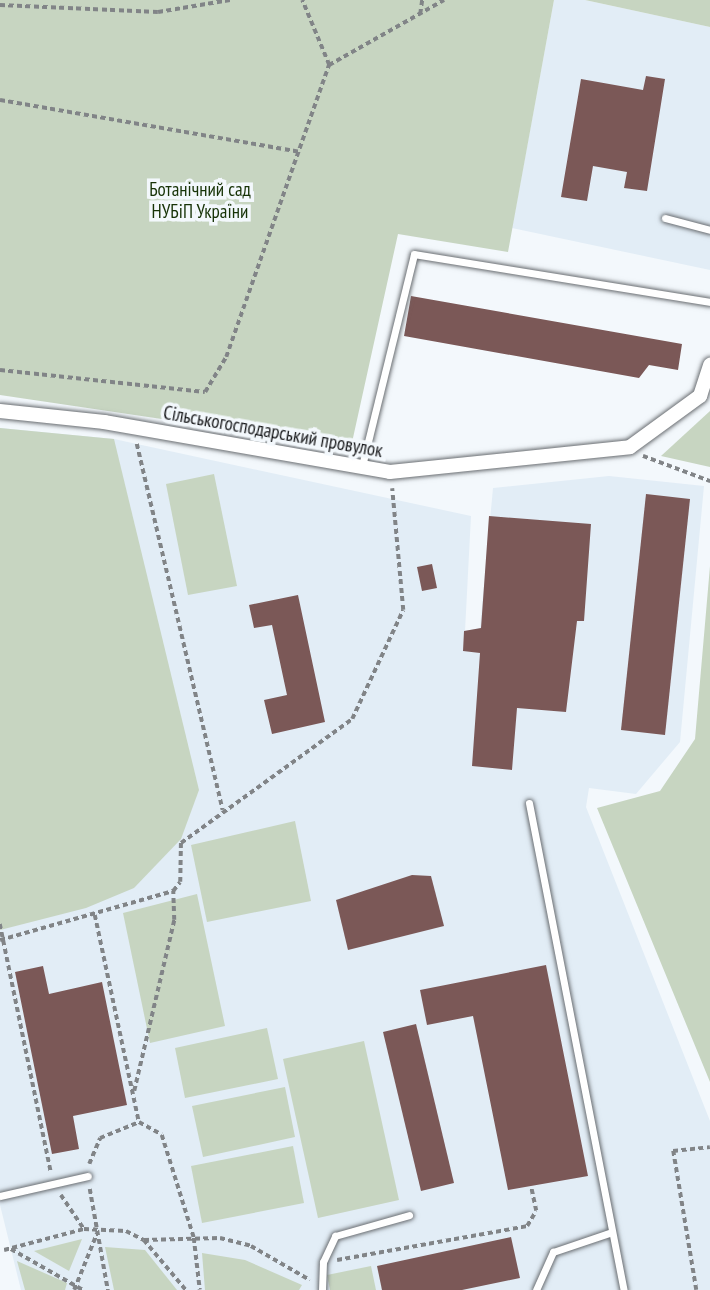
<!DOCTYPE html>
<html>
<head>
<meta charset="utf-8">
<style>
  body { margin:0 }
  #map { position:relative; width:710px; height:1290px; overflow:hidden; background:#f3f8fc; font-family:"PT Sans Narrow",sans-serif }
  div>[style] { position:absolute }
  .built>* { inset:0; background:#e2edf6 }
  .green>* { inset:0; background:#c7d5c1 }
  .building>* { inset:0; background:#7b5857 }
  .path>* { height:3.5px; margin-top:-1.75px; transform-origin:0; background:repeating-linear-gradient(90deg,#818487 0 5px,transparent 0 8.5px) }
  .roads { filter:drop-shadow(0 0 2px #6a6e72) drop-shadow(0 0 2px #6a6e72) }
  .lane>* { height:7px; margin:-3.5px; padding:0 3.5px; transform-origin:3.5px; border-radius:3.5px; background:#fff }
  .street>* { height:14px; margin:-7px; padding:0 7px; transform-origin:7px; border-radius:7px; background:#fff }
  span { translate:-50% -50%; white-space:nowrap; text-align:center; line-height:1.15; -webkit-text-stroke:7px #f3f8fc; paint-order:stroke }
  .park-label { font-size:19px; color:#173307 }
  .street-label { font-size:19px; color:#151618 }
</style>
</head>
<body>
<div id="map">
  <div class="built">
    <i style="clip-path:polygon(554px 0,585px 0,710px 27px,710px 270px,512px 228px)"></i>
    <i style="clip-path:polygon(0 428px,114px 439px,471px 516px,465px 631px,480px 628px,493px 488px,609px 476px,704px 486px,680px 742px,636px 794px,589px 788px,586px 807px,710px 1121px,710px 1290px,21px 1290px,0 1205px)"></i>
  </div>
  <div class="green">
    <i style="clip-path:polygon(0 0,554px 0,508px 252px,398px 234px,351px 447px,0 395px)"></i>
    <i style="clip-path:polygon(585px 0,710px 0,710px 27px)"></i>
    <i style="clip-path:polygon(710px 411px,710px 467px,661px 456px)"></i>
    <i style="clip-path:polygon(0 428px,114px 439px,199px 790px,181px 839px,134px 888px,86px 908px,0 930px)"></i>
    <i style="clip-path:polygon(214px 474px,237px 586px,188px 595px,166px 484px)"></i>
    <i style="clip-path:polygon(710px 566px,710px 1082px,597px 808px,660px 791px,695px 739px)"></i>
    <i style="clip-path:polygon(295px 821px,311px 901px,207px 922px,191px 845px)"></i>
    <i style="clip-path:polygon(197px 894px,225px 1026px,150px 1043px,123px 913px)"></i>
    <i style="clip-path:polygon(267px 1028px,278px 1079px,185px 1098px,175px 1048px)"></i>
    <i style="clip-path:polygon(364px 1041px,399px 1200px,318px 1218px,283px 1059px)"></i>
    <i style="clip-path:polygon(285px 1087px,295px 1137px,203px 1157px,192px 1106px)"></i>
    <i style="clip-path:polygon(293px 1146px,304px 1203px,202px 1223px,191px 1166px)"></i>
    <i style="clip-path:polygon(82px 1239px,69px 1271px,34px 1251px)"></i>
    <i style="clip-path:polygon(105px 1247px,145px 1250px,177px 1290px,114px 1290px)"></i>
    <i style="clip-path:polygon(202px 1253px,245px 1260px,302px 1285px,299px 1290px,205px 1290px)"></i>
    <i style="clip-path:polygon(17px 1261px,67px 1283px,65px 1290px,25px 1290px)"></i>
    <i style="clip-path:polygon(371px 1266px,376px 1290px,330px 1290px,327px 1275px)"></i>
  </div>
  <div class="building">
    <i style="clip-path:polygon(646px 76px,665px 79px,647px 191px,624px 188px,627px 172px,593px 166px,587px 201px,561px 197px,581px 79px,643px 90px)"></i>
    <i style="clip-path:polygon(411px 296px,682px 344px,678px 370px,649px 365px,639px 378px,404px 336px)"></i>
    <i style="clip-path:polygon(646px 494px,690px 499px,665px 735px,621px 730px)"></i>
    <i style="clip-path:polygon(489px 516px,591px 524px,584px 621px,577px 621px,566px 712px,517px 708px,512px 770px,472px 766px,480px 653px,463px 651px,464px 631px,481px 628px)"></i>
    <i style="clip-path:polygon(432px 564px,437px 588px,422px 591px,417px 567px)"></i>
    <i style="clip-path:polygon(298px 595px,325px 722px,272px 734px,264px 700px,287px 695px,272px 625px,254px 628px,249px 605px)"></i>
    <i style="clip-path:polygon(412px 875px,431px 876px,444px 926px,348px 950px,336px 900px)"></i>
    <i style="clip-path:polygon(546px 965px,588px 1176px,508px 1190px,473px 1016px,427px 1025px,420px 990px)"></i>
    <i style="clip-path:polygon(43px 966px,49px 994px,102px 982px,127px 1105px,73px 1116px,79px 1149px,52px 1154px,15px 972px)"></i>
    <i style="clip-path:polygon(416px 1024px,454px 1183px,421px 1191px,383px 1032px)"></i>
    <i style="clip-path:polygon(511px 1237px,520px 1278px,462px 1290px,382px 1290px,377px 1266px)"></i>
  </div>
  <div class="path">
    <i style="left:0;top:5px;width:158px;rotate:2.5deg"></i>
    <i style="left:158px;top:12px;width:73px;rotate:-9.5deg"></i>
    <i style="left:420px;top:14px;width:14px;rotate:-82deg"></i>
    <i style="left:329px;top:65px;width:132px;rotate:-29.5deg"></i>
    <i style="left:0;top:100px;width:305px;rotate:9.8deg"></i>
    <i style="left:0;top:370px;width:206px;rotate:6.1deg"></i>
    <i style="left:205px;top:392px;width:41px;rotate:-59deg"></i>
    <i style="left:226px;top:357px;width:310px;rotate:-70.6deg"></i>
    <i style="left:329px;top:65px;width:70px;rotate:-112.6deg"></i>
    <i style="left:137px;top:444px;width:376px;rotate:76.8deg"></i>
    <i style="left:643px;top:456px;width:72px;rotate:20.5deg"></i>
    <i style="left:95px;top:915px;width:212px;rotate:78deg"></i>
    <i style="left:0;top:924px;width:253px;rotate:78.4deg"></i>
    <i style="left:0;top:940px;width:180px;rotate:-15.8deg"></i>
    <i style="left:173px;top:891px;width:11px;rotate:-52deg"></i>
    <i style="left:180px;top:882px;width:39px;rotate:-89deg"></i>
    <i style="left:181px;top:843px;width:211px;rotate:-35.9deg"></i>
    <i style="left:352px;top:719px;width:120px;rotate:-64.9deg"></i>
    <i style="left:403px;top:610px;width:122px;rotate:-95.2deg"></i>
    <i style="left:134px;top:1091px;width:176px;rotate:-76.8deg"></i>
    <i style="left:174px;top:920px;width:29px;rotate:-92deg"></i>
    <i style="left:89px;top:1164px;width:28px;rotate:-67deg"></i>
    <i style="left:100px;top:1138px;width:42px;rotate:-22.3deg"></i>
    <i style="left:139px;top:1122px;width:26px;rotate:29deg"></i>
    <i style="left:162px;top:1135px;width:108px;rotate:72.7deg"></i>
    <i style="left:194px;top:1238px;width:52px;rotate:83.4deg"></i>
    <i style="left:90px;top:1189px;width:103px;rotate:79.9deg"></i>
    <i style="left:61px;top:1195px;width:41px;rotate:55.9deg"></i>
    <i style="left:144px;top:1240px;width:76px;rotate:-1.5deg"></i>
    <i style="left:220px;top:1238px;width:32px;rotate:14deg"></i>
    <i style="left:251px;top:1246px;width:68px;rotate:30deg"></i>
    <i style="left:11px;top:1249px;width:83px;rotate:29.7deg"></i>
    <i style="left:4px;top:1250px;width:83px;rotate:-14.7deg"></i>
    <i style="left:84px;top:1229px;width:42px;rotate:2.7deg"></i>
    <i style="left:126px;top:1231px;width:20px;rotate:27deg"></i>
    <i style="left:144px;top:1240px;width:65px;rotate:50deg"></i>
    <i style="left:337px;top:1260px;width:193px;rotate:-10.1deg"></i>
    <i style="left:527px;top:1226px;width:17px;rotate:-59deg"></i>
    <i style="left:536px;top:1211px;width:25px;rotate:-102deg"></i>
    <i style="left:74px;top:1290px;width:61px;rotate:-68deg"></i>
    <i style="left:696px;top:1290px;width:141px;rotate:-99.4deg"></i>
    <i style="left:673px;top:1151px;width:37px;rotate:-6deg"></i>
  </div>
  <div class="roads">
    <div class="lane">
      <i style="left:665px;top:218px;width:47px;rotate:14.9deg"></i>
      <i style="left:362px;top:466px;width:218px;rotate:-76.2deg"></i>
      <i style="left:414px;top:254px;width:300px;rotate:9.2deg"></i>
      <i style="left:529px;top:803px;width:496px;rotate:79deg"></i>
      <i style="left:0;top:1196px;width:90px;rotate:-12.8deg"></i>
      <i style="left:322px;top:1290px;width:28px;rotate:-88deg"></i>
      <i style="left:323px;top:1262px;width:29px;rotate:-65deg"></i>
      <i style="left:335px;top:1236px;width:77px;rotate:-15.8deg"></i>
      <i style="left:536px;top:1290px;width:42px;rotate:-65.9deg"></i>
      <i style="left:553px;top:1252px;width:62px;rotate:-18.7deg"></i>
    </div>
    <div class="street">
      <i style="left:0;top:411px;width:105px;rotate:6deg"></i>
      <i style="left:104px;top:422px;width:290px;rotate:9.9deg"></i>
      <i style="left:390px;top:472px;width:241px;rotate:-5.9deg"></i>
      <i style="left:630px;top:447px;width:87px;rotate:-36.1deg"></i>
      <i style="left:700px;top:396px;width:33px;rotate:-72deg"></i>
    </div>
  </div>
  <div class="park-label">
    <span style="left:200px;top:201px">Ботанічний сад<br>НУБіП України</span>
  </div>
  <div class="street-label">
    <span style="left:273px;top:432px;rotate:10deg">Сільськогосподарський провулок</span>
  </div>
</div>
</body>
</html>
